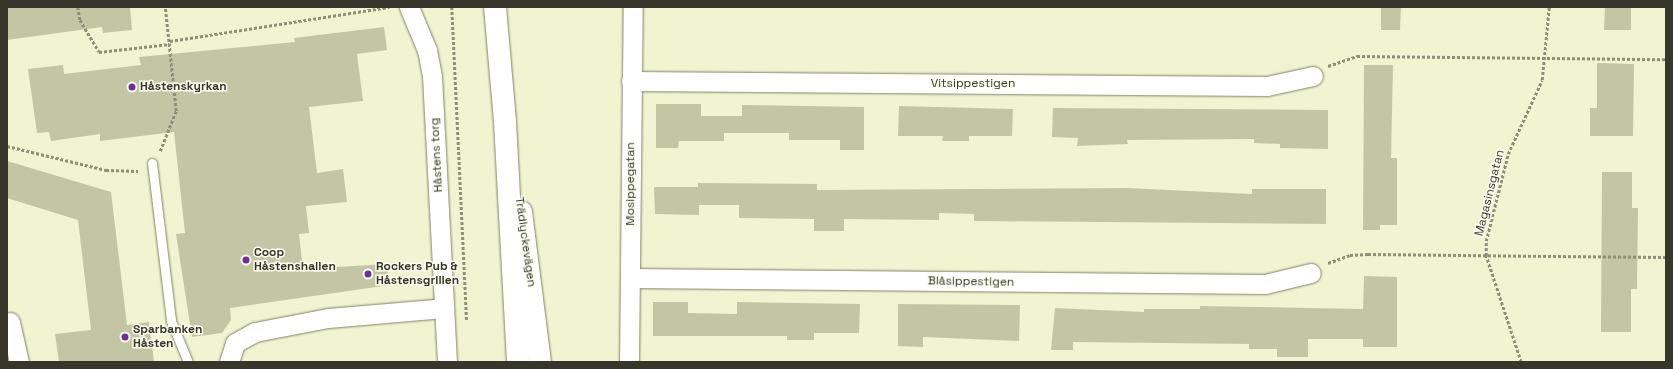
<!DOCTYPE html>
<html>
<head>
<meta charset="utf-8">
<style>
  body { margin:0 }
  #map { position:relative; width:1673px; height:369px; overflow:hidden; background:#f0f4d1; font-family:"Space Grotesk",sans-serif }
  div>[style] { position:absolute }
  .building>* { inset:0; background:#c3c6a4 }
  .path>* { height:2.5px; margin-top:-1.25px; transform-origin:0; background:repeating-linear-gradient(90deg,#8d8f78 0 3px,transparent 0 5px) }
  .roads { filter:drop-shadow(0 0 1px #808363) drop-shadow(0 0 1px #808363) }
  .lane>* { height:9px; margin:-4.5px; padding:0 4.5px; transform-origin:4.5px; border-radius:4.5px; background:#fff }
  .street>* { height:19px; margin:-9.5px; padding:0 9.5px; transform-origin:9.5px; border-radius:9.5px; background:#fff }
  .secondary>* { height:22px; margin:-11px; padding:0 11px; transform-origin:11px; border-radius:11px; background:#fff }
  .dots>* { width:11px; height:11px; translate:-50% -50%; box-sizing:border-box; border:2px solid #fdfff1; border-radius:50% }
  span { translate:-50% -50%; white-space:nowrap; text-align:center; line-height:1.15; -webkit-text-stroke:3px #fdfff1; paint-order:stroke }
  .street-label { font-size:12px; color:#36372a }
  .poi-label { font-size:12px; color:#36372a; font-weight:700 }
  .left { translate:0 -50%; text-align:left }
  .frame { position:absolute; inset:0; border:8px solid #36372a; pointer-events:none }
</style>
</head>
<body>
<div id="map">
  <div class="building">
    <i style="clip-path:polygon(7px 7px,130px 7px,132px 30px,103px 33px,102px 27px,7px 40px)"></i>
    <i style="clip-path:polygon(1381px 7px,1401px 7px,1400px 30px,1381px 30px)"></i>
    <i style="clip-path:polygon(1605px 7px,1631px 7px,1631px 30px,1604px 30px)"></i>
    <i style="clip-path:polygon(384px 27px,387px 50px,357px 54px,363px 101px,309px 107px,317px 173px,343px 169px,347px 202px,306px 206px,309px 233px,299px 234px,303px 269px,387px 264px,390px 285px,230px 308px,231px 320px,222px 333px,192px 337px,176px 234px,185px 233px,174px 132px,100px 141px,100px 134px,51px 141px,49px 132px,37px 133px,28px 69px,63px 65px,64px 74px,141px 65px,139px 57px,295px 42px,294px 38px)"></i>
    <i style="clip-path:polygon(1597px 63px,1634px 64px,1633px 136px,1590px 136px,1590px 108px,1597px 108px)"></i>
    <i style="clip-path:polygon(1364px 65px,1393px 65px,1391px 158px,1397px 158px,1397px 225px,1380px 225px,1380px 230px,1363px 230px)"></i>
    <i style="clip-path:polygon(656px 104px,701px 104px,701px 116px,742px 116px,742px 105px,864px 107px,864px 150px,840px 150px,840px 140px,789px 140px,789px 133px,724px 133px,724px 141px,679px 141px,678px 148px,656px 148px)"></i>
    <i style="clip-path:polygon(899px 106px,1013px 109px,1012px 136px,969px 136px,969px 141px,942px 141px,943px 136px,898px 136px)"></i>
    <i style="clip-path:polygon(1053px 108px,1328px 110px,1328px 149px,1280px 148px,1280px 144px,1254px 143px,1254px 139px,1127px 140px,1128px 144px,1077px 146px,1078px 138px,1052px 137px)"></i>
    <i style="clip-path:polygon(7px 161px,111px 192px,127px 325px,149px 322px,154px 362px,59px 362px,55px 334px,91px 330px,78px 220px,7px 198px)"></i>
    <i style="clip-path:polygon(1602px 172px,1632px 172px,1632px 208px,1638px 208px,1637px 289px,1631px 289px,1631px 332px,1601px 332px)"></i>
    <i style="clip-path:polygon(698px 183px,817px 184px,817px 190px,1127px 188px,1252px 194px,1252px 189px,1326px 189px,1326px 224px,974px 221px,974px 214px,939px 213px,939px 220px,844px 219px,844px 231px,814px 231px,814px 219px,739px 218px,739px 205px,699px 205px,699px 215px,655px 214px,654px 187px,698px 187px)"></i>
    <i style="clip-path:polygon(1364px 276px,1397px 277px,1397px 347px,1363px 347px,1363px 339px,1308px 339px,1308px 357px,1277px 357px,1277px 349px,1249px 349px,1249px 344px,1073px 342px,1073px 350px,1051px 350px,1055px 308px,1144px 312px,1144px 309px,1200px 309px,1200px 306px,1363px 309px)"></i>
    <i style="clip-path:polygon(653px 302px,688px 302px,688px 313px,737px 314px,737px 302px,860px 304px,859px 333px,814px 333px,814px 340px,787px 340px,787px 336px,653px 336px)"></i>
    <i style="clip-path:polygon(898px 304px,1020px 305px,1019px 341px,923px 337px,923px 347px,898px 346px)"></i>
  </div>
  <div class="path">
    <i style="left:78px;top:7px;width:13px;rotate:81deg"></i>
    <i style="left:80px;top:20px;width:37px;rotate:59deg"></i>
    <i style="left:99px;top:52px;width:71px;rotate:-6.4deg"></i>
    <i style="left:452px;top:7px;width:313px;rotate:87.3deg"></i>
    <i style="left:170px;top:41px;width:222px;rotate:-8.8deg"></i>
    <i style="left:1328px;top:66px;width:31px;rotate:-19deg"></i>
    <i style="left:1357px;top:56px;width:309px;rotate:0.6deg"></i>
    <i style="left:7px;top:146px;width:102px;rotate:13.6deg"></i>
    <i style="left:106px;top:170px;width:32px;rotate:2deg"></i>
    <i style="left:160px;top:151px;width:43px;rotate:-68.2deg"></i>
    <i style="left:176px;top:111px;width:105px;rotate:-96deg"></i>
    <i style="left:1328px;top:263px;width:23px;rotate:-20deg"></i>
    <i style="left:1350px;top:255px;width:18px;rotate:-3deg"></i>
    <i style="left:1368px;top:254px;width:298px;rotate:0.6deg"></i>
    <i style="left:1521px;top:362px;width:112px;rotate:-108.3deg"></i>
    <i style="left:1486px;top:256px;width:15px;rotate:-90deg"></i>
    <i style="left:1486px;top:241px;width:90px;rotate:-75.8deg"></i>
    <i style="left:1508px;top:154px;width:81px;rotate:-65.3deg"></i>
    <i style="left:1542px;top:80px;width:73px;rotate:-84.5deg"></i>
  </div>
  <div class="roads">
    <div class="lane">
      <i style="left:152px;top:163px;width:159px;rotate:83.1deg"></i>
      <i style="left:171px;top:321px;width:44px;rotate:67.5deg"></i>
    </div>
    <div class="street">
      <i style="left:409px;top:7px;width:47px;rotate:67.3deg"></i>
      <i style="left:427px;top:50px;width:26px;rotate:79deg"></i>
      <i style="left:432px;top:76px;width:286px;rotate:87deg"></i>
      <i style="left:631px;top:81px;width:636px;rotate:0.45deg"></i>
      <i style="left:1267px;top:86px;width:47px;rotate:-12.3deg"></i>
      <i style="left:630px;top:278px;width:635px;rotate:0.54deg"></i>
      <i style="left:1265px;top:284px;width:47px;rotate:-13.4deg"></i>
      <i style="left:10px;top:322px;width:41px;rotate:77.3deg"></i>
      <i style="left:229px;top:362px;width:20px;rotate:-72deg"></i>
      <i style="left:235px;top:343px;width:23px;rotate:-29deg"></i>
      <i style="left:255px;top:332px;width:74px;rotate:-10.9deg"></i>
      <i style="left:328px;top:318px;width:116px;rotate:-4.9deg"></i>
      <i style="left:629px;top:362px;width:355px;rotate:-89.4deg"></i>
    </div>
    <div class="secondary">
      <i style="left:495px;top:7px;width:115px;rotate:85deg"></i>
      <i style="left:505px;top:122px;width:240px;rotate:86.9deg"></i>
      <i style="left:521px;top:212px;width:151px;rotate:82.8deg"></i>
    </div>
  </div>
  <div class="dots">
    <i style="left:132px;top:87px;background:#762a9b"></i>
    <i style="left:246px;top:260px;background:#762a9b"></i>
    <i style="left:368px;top:274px;background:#762a9b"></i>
    <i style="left:125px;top:337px;background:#762a9b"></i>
  </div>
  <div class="street-label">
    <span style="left:973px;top:84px">Vitsippestigen</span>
    <span style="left:437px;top:155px;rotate:-93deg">Håstens torg</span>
    <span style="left:631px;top:184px;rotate:-90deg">Mosippegatan</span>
    <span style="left:1490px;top:193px;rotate:-76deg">Magasinsgatan</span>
    <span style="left:525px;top:242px;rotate:82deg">Trädlyckevägen</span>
    <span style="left:971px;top:282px;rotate:1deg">Blåsippestigen</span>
  </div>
  <div class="poi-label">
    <span class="left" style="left:140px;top:87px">Håstenskyrkan</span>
    <span class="left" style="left:254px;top:260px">Coop<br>Håstenshallen</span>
    <span class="left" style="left:376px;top:274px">Rockers Pub &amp;<br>Håstensgrillen</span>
    <span class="left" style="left:133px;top:337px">Sparbanken<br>Håsten</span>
  </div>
  <div class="frame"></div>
</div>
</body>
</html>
